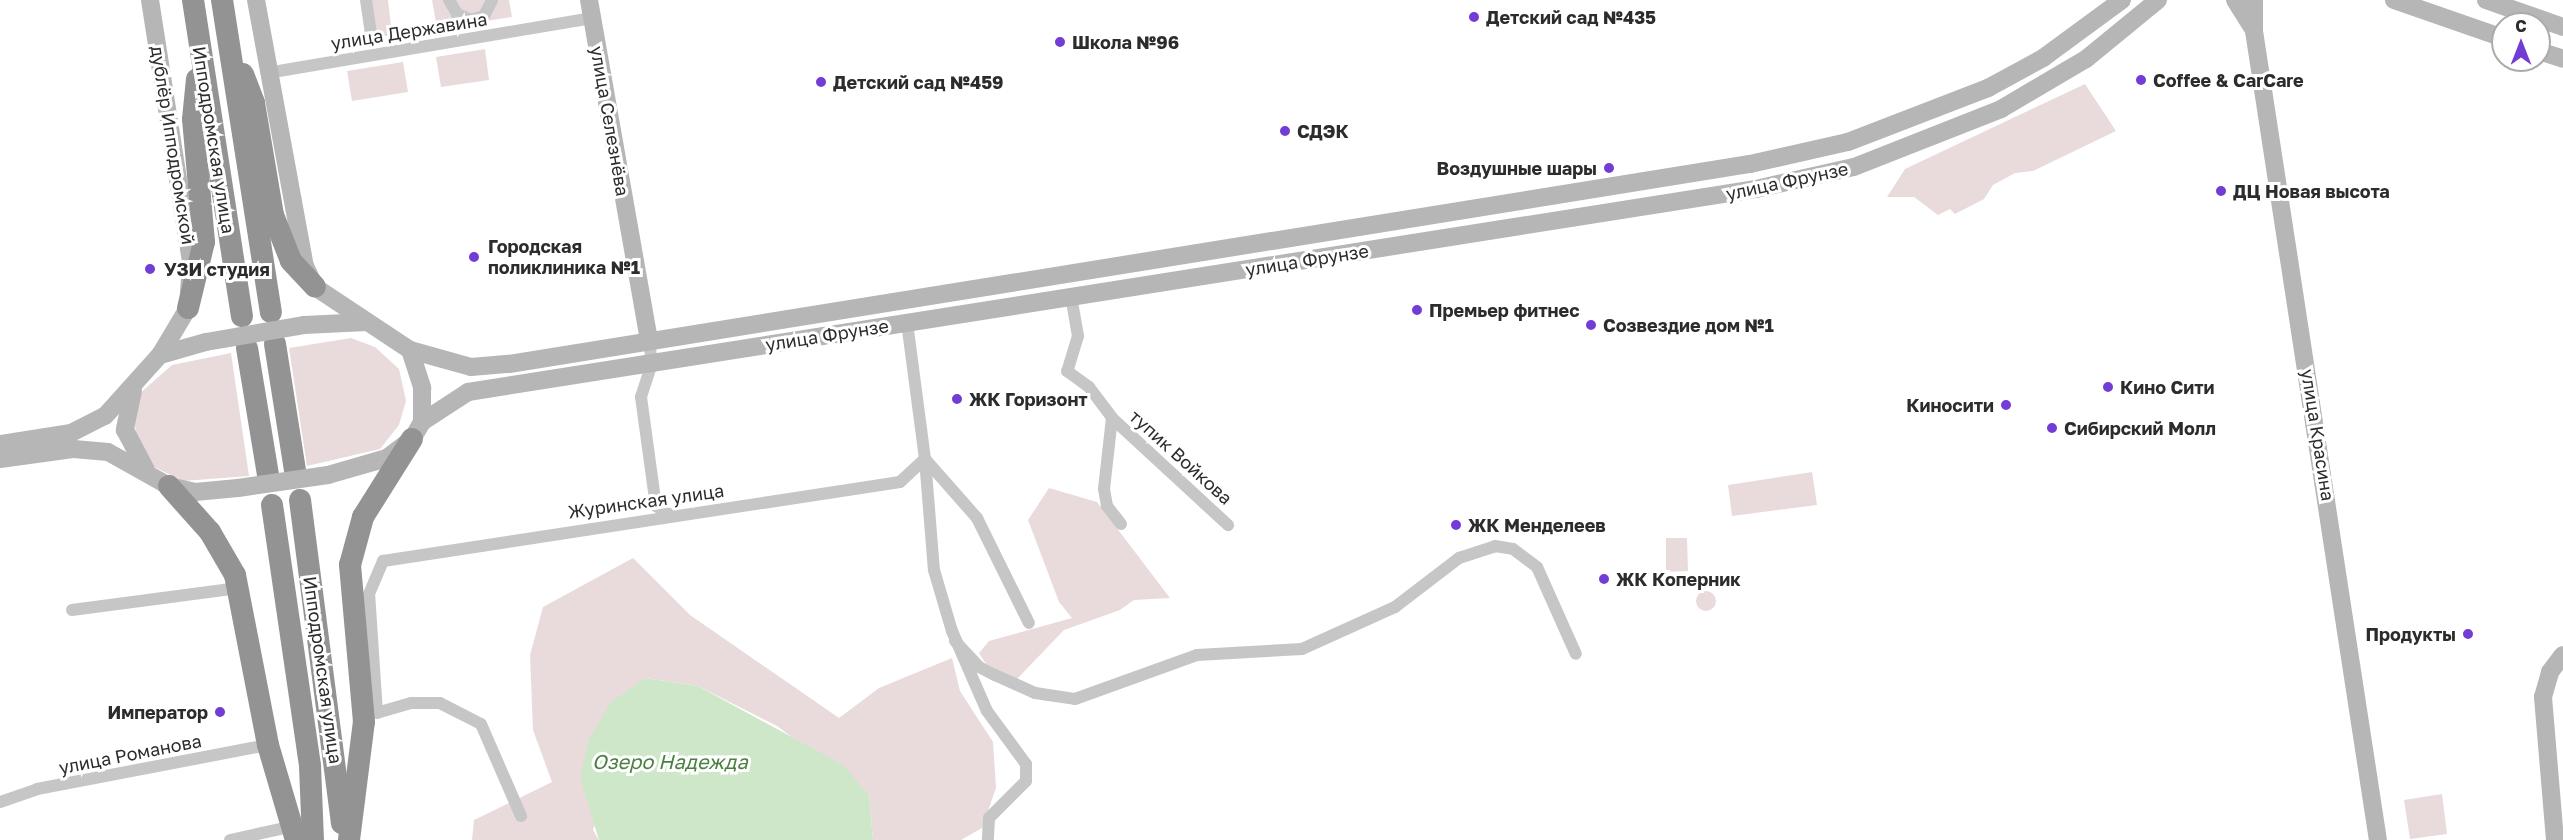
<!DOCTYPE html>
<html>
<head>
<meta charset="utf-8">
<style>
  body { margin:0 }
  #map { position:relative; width:2563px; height:840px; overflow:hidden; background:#fff; font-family:"Golos Text",sans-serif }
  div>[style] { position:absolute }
  .green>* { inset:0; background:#e9dbdc }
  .round { border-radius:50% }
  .water>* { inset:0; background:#cee7c8 }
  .street>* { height:12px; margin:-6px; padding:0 6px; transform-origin:6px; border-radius:6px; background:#c6c6c6 }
  .secondary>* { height:18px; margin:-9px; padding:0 9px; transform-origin:9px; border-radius:9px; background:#b6b6b6 }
  .highway>* { height:22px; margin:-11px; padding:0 11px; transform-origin:11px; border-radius:11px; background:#939393 }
  .secondary-bridge>* { height:18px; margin:-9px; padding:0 9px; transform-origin:9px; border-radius:9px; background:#b6b6b6 }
  .dots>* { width:16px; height:16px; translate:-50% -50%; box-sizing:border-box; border:3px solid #fff; border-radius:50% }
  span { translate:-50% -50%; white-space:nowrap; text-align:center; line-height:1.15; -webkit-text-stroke:6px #fff; paint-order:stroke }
  .poi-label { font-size:18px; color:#2c2c2c; font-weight:700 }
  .left { translate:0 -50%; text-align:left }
  .right { translate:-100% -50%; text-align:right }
  .street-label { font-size:18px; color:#2c2c2c }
  .water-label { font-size:20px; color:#4b8040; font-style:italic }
  .north { position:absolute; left:2491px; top:12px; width:60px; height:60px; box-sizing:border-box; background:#fff; border:2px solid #ababab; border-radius:50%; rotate:0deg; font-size:16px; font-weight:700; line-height:24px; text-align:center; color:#2c2c2c }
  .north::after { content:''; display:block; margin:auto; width:21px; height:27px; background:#733dd5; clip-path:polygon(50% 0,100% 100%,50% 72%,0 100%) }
</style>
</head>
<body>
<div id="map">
  <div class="green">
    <i style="clip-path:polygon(367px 0,388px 0,392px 35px,373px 38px)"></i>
    <i style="clip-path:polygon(432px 0,446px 0,464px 24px,437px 28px)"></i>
    <i style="clip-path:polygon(453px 0,490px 0,483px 12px,465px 16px)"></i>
    <i style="clip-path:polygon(496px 0,509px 0,512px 17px,487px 21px)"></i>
    <i style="clip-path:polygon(485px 49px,489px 80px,441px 87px,436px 57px)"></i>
    <i style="clip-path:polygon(403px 62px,408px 92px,352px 101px,347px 71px)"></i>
    <i style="clip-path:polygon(2085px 84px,2116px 131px,2033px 171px,2015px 173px,1993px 185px,1984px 199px,1955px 214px,1950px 209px,1938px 215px,1914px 197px,1887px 197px,1905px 169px)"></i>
    <i style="clip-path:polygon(351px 338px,375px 347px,399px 369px,406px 401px,399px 425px,380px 449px,307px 466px,289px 348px)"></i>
    <i style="clip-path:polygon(231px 353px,249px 476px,183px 481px,154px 467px,138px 443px,133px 416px,139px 394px,172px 365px)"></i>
    <i style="clip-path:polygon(1812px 472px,1817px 505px,1732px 516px,1728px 485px)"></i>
    <i style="clip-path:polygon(1049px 488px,1097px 502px,1170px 598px,1134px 600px,1120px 610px,1064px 630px,1017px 679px,986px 664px,979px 653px,989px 641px,1072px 618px,1059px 602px,1028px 520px)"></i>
    <i style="clip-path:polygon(1666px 538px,1687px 538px,1688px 571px,1666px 572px)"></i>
    <i style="clip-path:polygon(633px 558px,690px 615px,839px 718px,879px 688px,952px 658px,960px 691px,993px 742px,996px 788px,982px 828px,961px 840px,873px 840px,869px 795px,777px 726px,698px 686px,646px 678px,593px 830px,599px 840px,472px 840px,474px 820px,552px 782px,533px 730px,530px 655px,543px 607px)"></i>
    <i class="round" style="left:1696px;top:591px;width:20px;height:20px"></i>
    <i style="clip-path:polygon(2442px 794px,2447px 834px,2410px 839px,2404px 800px)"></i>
  </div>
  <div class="water">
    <i style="clip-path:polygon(646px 678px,698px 686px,843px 765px,869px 795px,873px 840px,599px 840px,580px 778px,589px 739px,611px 702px)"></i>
  </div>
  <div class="street">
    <i style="left:366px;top:0;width:40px;rotate:81.5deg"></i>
    <i style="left:449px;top:0;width:16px;rotate:60deg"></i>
    <i style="left:457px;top:14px;width:15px;rotate:23deg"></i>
    <i style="left:471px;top:20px;width:14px;rotate:-17deg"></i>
    <i style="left:484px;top:16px;width:18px;rotate:-63deg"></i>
    <i style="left:267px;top:73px;width:330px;rotate:-9.6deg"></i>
    <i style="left:1071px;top:296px;width:41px;rotate:80.1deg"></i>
    <i style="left:1078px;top:336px;width:37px;rotate:107deg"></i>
    <i style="left:1067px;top:371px;width:27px;rotate:36deg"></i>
    <i style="left:1089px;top:387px;width:39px;rotate:53deg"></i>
    <i style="left:649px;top:340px;width:23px;rotate:83deg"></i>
    <i style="left:652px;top:363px;width:36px;rotate:108deg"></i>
    <i style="left:641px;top:397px;width:110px;rotate:82.2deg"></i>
    <i style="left:656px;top:506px;width:19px;rotate:32deg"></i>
    <i style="left:925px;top:459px;width:111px;rotate:85.4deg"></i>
    <i style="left:934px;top:570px;width:64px;rotate:73.6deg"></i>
    <i style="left:952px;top:631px;width:87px;rotate:66.4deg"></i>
    <i style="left:987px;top:711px;width:66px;rotate:53.7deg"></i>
    <i style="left:1026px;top:764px;width:17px;rotate:90deg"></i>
    <i style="left:1026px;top:781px;width:52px;rotate:135deg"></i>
    <i style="left:989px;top:818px;width:22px;rotate:93deg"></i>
    <i style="left:925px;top:459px;width:79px;rotate:48.6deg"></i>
    <i style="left:977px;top:518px;width:117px;rotate:63.7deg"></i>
    <i style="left:1121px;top:524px;width:23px;rotate:-128deg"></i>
    <i style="left:1107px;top:506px;width:17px;rotate:-100deg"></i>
    <i style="left:1104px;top:489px;width:71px;rotate:-83.6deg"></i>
    <i style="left:1112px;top:418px;width:158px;rotate:42.7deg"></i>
    <i style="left:72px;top:610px;width:168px;rotate:-7.5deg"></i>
    <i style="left:955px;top:641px;width:35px;rotate:47deg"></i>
    <i style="left:979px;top:667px;width:18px;rotate:27deg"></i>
    <i style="left:995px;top:675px;width:44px;rotate:24.2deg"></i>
    <i style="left:1035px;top:693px;width:40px;rotate:8.5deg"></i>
    <i style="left:1075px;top:699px;width:130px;rotate:-19.8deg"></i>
    <i style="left:1197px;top:655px;width:105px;rotate:-3.3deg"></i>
    <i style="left:1302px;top:649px;width:102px;rotate:-24.3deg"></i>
    <i style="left:1395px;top:607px;width:81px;rotate:-37.4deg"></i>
    <i style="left:1459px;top:558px;width:38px;rotate:-18deg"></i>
    <i style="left:1495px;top:546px;width:18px;rotate:9deg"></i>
    <i style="left:1513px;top:549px;width:30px;rotate:37deg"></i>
    <i style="left:1537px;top:567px;width:95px;rotate:65.9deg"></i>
    <i style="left:0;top:802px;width:39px;rotate:-19deg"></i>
    <i style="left:37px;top:789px;width:235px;rotate:-10.8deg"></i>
    <i style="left:521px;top:816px;width:100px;rotate:-113.5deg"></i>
    <i style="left:481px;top:724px;width:46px;rotate:-152.9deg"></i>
    <i style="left:440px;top:703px;width:29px;rotate:180deg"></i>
    <i style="left:411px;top:703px;width:35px;rotate:164deg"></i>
    <i style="left:377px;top:713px;width:119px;rotate:-93.8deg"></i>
    <i style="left:369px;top:594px;width:36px;rotate:-67deg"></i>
    <i style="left:383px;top:561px;width:523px;rotate:-8.69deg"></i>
    <i style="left:900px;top:482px;width:34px;rotate:-43deg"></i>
    <i style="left:925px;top:459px;width:138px;rotate:-97.5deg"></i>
    <i style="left:230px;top:840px;width:51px;rotate:-12.4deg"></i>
  </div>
  <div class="secondary">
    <i style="left:150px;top:0;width:265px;rotate:81.1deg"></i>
    <i style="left:191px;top:262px;width:46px;rotate:93.7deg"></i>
    <i style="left:188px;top:308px;width:55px;rotate:120.8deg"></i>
    <i style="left:256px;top:0;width:270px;rotate:79.6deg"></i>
    <i style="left:305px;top:266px;width:23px;rotate:65deg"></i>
    <i style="left:315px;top:287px;width:114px;rotate:33.6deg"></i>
    <i style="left:410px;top:350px;width:40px;rotate:72deg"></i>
    <i style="left:422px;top:388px;width:34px;rotate:90deg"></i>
    <i style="left:422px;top:422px;width:20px;rotate:120deg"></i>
    <i style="left:412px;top:439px;width:31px;rotate:143deg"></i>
    <i style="left:387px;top:458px;width:61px;rotate:163.9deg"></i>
    <i style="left:589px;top:0;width:345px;rotate:80deg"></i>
    <i style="left:2235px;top:0;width:31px;rotate:58deg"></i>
    <i style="left:2254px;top:0;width:31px;rotate:90deg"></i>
    <i style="left:2254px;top:31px;width:818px;rotate:81.29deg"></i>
    <i style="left:2394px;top:0;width:115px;rotate:19.2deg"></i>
    <i style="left:2486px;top:0;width:82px;rotate:19.3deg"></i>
    <i style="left:2539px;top:51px;width:25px;rotate:18deg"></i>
    <i style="left:304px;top:325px;width:63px;rotate:-2.7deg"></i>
    <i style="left:410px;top:350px;width:63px;rotate:15.6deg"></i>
    <i style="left:471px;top:367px;width:38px;rotate:-5deg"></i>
    <i style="left:509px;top:364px;width:1257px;rotate:-9.16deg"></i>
    <i style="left:1750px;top:164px;width:100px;rotate:-12.7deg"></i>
    <i style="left:1848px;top:142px;width:150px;rotate:-21.1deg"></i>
    <i style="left:1988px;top:88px;width:63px;rotate:-28.6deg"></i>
    <i style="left:2043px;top:58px;width:98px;rotate:-36.3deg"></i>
    <i style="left:133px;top:391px;width:40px;rotate:102deg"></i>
    <i style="left:125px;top:430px;width:45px;rotate:62.3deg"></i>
    <i style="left:422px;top:422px;width:55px;rotate:-33.1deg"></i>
    <i style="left:468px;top:392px;width:1304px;rotate:-8.96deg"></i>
    <i style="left:1756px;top:189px;width:100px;rotate:-12.7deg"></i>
    <i style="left:1854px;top:167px;width:158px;rotate:-21.5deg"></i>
    <i style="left:2001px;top:109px;width:99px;rotate:-30.5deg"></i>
    <i style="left:2086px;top:59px;width:93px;rotate:-39.3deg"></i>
    <i style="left:0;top:444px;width:72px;rotate:-8.8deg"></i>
    <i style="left:71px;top:433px;width:38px;rotate:-27deg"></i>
    <i style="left:105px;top:416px;width:82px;rotate:-48deg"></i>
    <i style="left:160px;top:355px;width:48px;rotate:-15.8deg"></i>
    <i style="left:0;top:459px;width:75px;rotate:-7.7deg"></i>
    <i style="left:74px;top:449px;width:34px;rotate:5deg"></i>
    <i style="left:108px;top:452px;width:70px;rotate:29.1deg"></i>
    <i style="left:169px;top:486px;width:27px;rotate:13deg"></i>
    <i style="left:195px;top:492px;width:43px;rotate:-5.3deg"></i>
    <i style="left:2555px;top:840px;width:144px;rotate:-94.8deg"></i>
    <i style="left:2543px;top:697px;width:26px;rotate:-74deg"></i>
    <i style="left:2550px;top:672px;width:21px;rotate:-53deg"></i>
  </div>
  <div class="highway">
    <i style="left:193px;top:0;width:320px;rotate:81.2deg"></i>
    <i style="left:222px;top:0;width:316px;rotate:81.1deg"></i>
    <i style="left:243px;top:74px;width:31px;rotate:69deg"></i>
    <i style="left:254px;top:103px;width:114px;rotate:80.4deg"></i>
    <i style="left:273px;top:215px;width:49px;rotate:68.6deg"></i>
    <i style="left:291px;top:261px;width:35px;rotate:47deg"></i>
    <i style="left:188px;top:308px;width:68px;rotate:-76.4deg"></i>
    <i style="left:204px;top:242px;width:123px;rotate:-95.1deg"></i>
    <i style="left:193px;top:119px;width:40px;rotate:-84.3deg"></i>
    <i style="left:275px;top:344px;width:128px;rotate:81deg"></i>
    <i style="left:247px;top:348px;width:129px;rotate:80.6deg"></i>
    <i style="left:169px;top:486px;width:62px;rotate:48.3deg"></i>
    <i style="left:210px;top:532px;width:50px;rotate:59.8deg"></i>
    <i style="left:235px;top:575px;width:173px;rotate:79deg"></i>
    <i style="left:268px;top:745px;width:99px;rotate:73.6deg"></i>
    <i style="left:300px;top:500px;width:326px;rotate:82.6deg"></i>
    <i style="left:272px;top:505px;width:264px;rotate:81.7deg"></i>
    <i style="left:310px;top:766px;width:74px;rotate:87.7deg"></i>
    <i style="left:349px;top:840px;width:119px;rotate:-82.8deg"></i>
    <i style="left:364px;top:722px;width:158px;rotate:-95.1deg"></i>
    <i style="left:350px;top:565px;width:50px;rotate:-74.8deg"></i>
    <i style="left:363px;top:517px;width:92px;rotate:-57.9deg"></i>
  </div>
  <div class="secondary-bridge">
    <i style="left:206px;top:342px;width:99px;rotate:-9.8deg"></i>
    <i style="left:238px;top:488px;width:91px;rotate:-8.2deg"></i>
  </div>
  <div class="dots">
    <i style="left:1474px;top:17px;background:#733dd5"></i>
    <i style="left:1060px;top:42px;background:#733dd5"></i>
    <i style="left:2141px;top:80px;background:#733dd5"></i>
    <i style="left:821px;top:82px;background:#733dd5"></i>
    <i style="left:1285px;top:131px;background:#733dd5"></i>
    <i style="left:1609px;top:168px;background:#733dd5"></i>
    <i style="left:2221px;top:191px;background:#733dd5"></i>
    <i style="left:474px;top:257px;background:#733dd5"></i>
    <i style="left:150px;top:269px;background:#733dd5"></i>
    <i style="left:1417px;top:310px;background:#733dd5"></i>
    <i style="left:1591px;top:325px;background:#733dd5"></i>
    <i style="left:2108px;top:387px;background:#733dd5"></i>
    <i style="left:957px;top:399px;background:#733dd5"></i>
    <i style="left:2006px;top:405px;background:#733dd5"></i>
    <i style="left:2052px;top:428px;background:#733dd5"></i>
    <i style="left:1456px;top:525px;background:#733dd5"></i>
    <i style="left:1604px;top:579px;background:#733dd5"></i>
    <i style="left:2468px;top:634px;background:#733dd5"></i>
    <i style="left:220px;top:712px;background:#733dd5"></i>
  </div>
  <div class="poi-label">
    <span class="left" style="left:1486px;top:17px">Детский сад №435</span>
    <span class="left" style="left:1072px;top:42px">Школа №96</span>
    <span class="left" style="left:2153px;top:80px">Coffee &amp; CarCare</span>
    <span class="left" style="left:833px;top:82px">Детский сад №459</span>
    <span class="left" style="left:1297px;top:131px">СДЭК</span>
    <span class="right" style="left:1597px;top:168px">Воздушные шары</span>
    <span class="left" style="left:2233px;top:191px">ДЦ Новая высота</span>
    <span class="left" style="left:488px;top:257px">Городская<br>поликлиника №1</span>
    <span class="left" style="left:164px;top:269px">УЗИ студия</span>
    <span class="left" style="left:1429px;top:310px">Премьер фитнес</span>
    <span class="left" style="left:1603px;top:325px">Созвездие дом №1</span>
    <span class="left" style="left:2120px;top:387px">Кино Сити</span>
    <span class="left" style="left:969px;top:399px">ЖК Горизонт</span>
    <span class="right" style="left:1994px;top:405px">Киносити</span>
    <span class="left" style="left:2064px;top:428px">Сибирский Молл</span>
    <span class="left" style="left:1468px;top:525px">ЖК Менделеев</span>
    <span class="left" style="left:1616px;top:579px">ЖК Коперник</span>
    <span class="right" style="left:2456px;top:634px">Продукты</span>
    <span class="right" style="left:208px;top:712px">Император</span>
  </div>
  <div class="street-label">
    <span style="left:409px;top:31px;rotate:-9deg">улица Державина</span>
    <span style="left:610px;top:121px;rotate:80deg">улица Селезнёва</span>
    <span style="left:214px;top:140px;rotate:81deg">Ипподромская улица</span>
    <span style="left:173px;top:145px;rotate:81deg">дублёр Ипподромской</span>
    <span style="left:1787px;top:181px;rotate:-12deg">улица Фрунзе</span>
    <span style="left:1307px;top:260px;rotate:-9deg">улица Фрунзе</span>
    <span style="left:827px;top:335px;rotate:-9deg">улица Фрунзе</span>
    <span style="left:2318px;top:435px;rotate:81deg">улица Красина</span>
    <span style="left:1181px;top:457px;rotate:42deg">тупик Войкова</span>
    <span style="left:646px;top:501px;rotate:-8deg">Журинская улица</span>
    <span style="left:323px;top:670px;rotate:82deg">Ипподромская улица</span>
    <span style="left:130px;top:754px;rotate:-11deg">улица Романова</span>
  </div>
  <div class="water-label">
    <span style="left:670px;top:761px">Озеро Надежда</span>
  </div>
  <div class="north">С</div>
</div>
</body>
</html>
